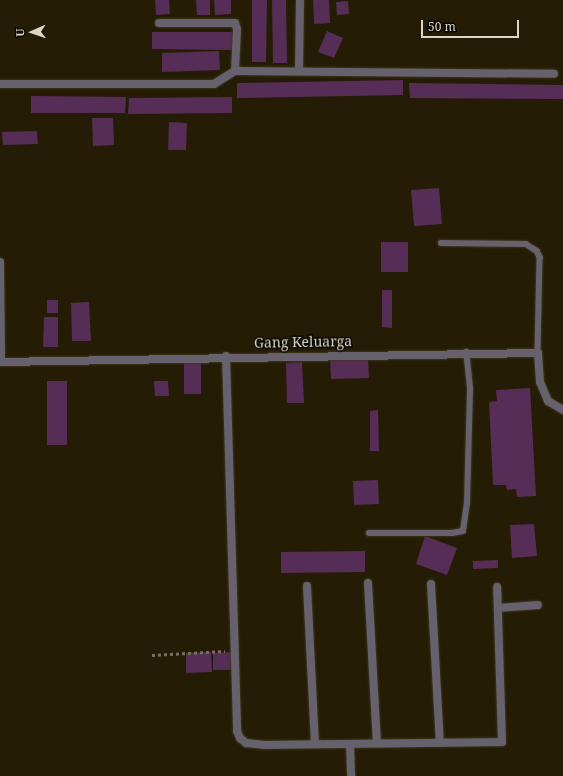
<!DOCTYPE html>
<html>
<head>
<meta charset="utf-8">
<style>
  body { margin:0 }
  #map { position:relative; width:563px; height:776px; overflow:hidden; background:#241c04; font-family:"Noto Serif",serif }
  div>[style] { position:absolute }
  .building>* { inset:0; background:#562d56 }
  .path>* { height:2.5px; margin-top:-1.25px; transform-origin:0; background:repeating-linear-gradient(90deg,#756f5b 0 3px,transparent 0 6px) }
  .roads { filter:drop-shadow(0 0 1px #3e361f) drop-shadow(0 0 1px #3e361f) }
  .service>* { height:5.5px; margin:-2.75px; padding:0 2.75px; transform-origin:2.75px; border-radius:2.75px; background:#66616c }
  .minor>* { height:8px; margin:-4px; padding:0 4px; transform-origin:4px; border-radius:4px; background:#66616c }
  span { translate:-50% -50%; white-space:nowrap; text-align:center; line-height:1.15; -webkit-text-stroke:3px #0a0701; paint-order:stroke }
  .street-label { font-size:14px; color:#dbd6c7 }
  .north { position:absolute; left:12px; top:12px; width:40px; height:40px; -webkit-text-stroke:3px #0a0701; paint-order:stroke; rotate:268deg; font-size:11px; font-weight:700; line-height:16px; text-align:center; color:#dbd6c7 }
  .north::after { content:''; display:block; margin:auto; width:14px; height:18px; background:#dbd6c7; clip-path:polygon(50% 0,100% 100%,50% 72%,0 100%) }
  .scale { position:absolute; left:421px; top:20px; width:98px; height:18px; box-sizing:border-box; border:2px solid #dbd6c7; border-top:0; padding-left:5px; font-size:12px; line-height:14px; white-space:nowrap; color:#dbd6c7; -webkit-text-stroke:3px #0a0701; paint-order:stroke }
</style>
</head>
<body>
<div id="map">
  <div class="building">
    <i style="clip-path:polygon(155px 0,169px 0,170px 14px,156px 15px)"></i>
    <i style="clip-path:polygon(196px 0,210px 0,210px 15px,197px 15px)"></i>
    <i style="clip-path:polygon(214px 0,231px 0,231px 14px,215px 15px)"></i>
    <i style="clip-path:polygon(252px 0,267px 0,266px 62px,252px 62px)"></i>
    <i style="clip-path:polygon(272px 0,286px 0,287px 63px,273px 63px)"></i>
    <i style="clip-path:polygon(313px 0,329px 0,330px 23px,314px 24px)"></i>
    <i style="clip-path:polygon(348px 1px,349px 14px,337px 15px,336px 2px)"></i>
    <i style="clip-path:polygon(327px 31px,343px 38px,334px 58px,318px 52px)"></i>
    <i style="clip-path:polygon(152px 32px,234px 32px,234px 50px,152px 49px)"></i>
    <i style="clip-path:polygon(219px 51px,220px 70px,162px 72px,162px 53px)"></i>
    <i style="clip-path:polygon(403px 80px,403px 95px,237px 98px,237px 83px)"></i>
    <i style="clip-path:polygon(409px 83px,563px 85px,563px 99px,410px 98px)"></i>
    <i style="clip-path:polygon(31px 96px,126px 97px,125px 113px,31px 113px)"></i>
    <i style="clip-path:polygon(232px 97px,232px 113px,128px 114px,129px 98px)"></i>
    <i style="clip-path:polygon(92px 118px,113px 118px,114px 145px,93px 146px)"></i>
    <i style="clip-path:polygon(169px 122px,187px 123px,186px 150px,168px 150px)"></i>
    <i style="clip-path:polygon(37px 131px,38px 144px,3px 145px,2px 132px)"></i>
    <i style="clip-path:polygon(439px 188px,442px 224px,414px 226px,411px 190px)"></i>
    <i style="clip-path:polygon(381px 242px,408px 242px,408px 272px,381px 272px)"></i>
    <i style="clip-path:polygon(382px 290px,392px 290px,392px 328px,382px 327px)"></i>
    <i style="clip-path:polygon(47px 300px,58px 300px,58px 313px,47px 313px)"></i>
    <i style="clip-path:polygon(89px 302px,91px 341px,72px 341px,71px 303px)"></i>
    <i style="clip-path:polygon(44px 317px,58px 317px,58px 347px,43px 347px)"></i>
    <i style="clip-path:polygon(368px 356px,369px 378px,331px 379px,330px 358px)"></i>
    <i style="clip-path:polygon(302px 362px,304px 403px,287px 403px,286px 363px)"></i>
    <i style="clip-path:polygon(184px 363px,201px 363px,201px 394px,184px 394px)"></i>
    <i style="clip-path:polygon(47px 381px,67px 381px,67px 445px,47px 445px)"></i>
    <i style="clip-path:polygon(154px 381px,168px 381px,169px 396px,155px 396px)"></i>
    <i style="clip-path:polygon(530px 388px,536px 496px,517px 497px,516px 489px,507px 490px,506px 485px,493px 485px,489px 402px,497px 401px,496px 390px)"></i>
    <i style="clip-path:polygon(378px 410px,379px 451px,370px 451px,370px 411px)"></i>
    <i style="clip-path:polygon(378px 480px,379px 504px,354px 505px,353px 481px)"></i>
    <i style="clip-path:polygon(534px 524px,537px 556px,512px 558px,510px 525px)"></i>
    <i style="clip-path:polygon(425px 536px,457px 548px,447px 575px,416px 564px)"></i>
    <i style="clip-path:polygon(365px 551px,365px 572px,281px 573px,281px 552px)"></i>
    <i style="clip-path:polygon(498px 560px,498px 568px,473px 569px,473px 561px)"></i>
    <i style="clip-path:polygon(211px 652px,212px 672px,186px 673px,186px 653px)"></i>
    <i style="clip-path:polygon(232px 652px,232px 670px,213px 670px,213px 653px)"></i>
  </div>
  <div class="path">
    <i style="left:152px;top:655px;width:73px;rotate:-3.1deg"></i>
  </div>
  <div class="roads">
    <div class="service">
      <i style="left:441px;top:243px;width:85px;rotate:0.7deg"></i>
      <i style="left:526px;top:244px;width:13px;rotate:32deg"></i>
      <i style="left:537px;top:251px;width:7px;rotate:63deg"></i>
      <i style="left:540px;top:257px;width:96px;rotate:91.2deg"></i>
      <i style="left:369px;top:533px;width:83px"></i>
      <i style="left:452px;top:533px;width:11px;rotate:-10deg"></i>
      <i style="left:463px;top:531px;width:27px;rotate:-82deg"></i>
      <i style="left:467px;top:504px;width:116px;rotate:-88.5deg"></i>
      <i style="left:470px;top:388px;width:36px;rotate:-96deg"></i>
    </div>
    <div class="minor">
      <i style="left:159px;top:23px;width:76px"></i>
      <i style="left:235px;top:23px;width:6px;rotate:72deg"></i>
      <i style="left:237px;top:29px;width:42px;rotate:92.7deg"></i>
      <i style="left:299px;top:71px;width:71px;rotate:-89.2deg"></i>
      <i style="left:0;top:84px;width:214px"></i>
      <i style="left:214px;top:84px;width:25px;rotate:-32deg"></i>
      <i style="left:235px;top:71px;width:319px;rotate:0.5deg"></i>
      <i style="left:0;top:262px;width:100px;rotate:89.4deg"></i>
      <i style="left:226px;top:356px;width:375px;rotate:88.3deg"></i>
      <i style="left:237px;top:731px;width:8px;rotate:67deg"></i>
      <i style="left:240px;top:738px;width:8px;rotate:40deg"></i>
      <i style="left:246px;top:743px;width:19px;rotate:6deg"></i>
      <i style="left:265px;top:745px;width:237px;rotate:-0.7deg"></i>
      <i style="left:502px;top:742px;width:155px;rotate:-91.8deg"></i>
      <i style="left:0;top:362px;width:538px;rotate:-0.96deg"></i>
      <i style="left:538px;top:353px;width:29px;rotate:86deg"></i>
      <i style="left:540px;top:382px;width:21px;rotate:67deg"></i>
      <i style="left:548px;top:401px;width:17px;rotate:31deg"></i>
      <i style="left:368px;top:583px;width:160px;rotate:86.8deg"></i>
      <i style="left:431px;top:584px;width:159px;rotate:86.8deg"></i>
      <i style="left:307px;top:586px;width:158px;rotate:87.1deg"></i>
      <i style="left:498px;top:608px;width:40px;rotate:-4.3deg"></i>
      <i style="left:350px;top:744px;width:32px;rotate:88deg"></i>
    </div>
  </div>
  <div class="street-label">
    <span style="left:303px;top:342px;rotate:-1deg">Gang Keluarga</span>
  </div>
  <div class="north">U</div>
  <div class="scale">50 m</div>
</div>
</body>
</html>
